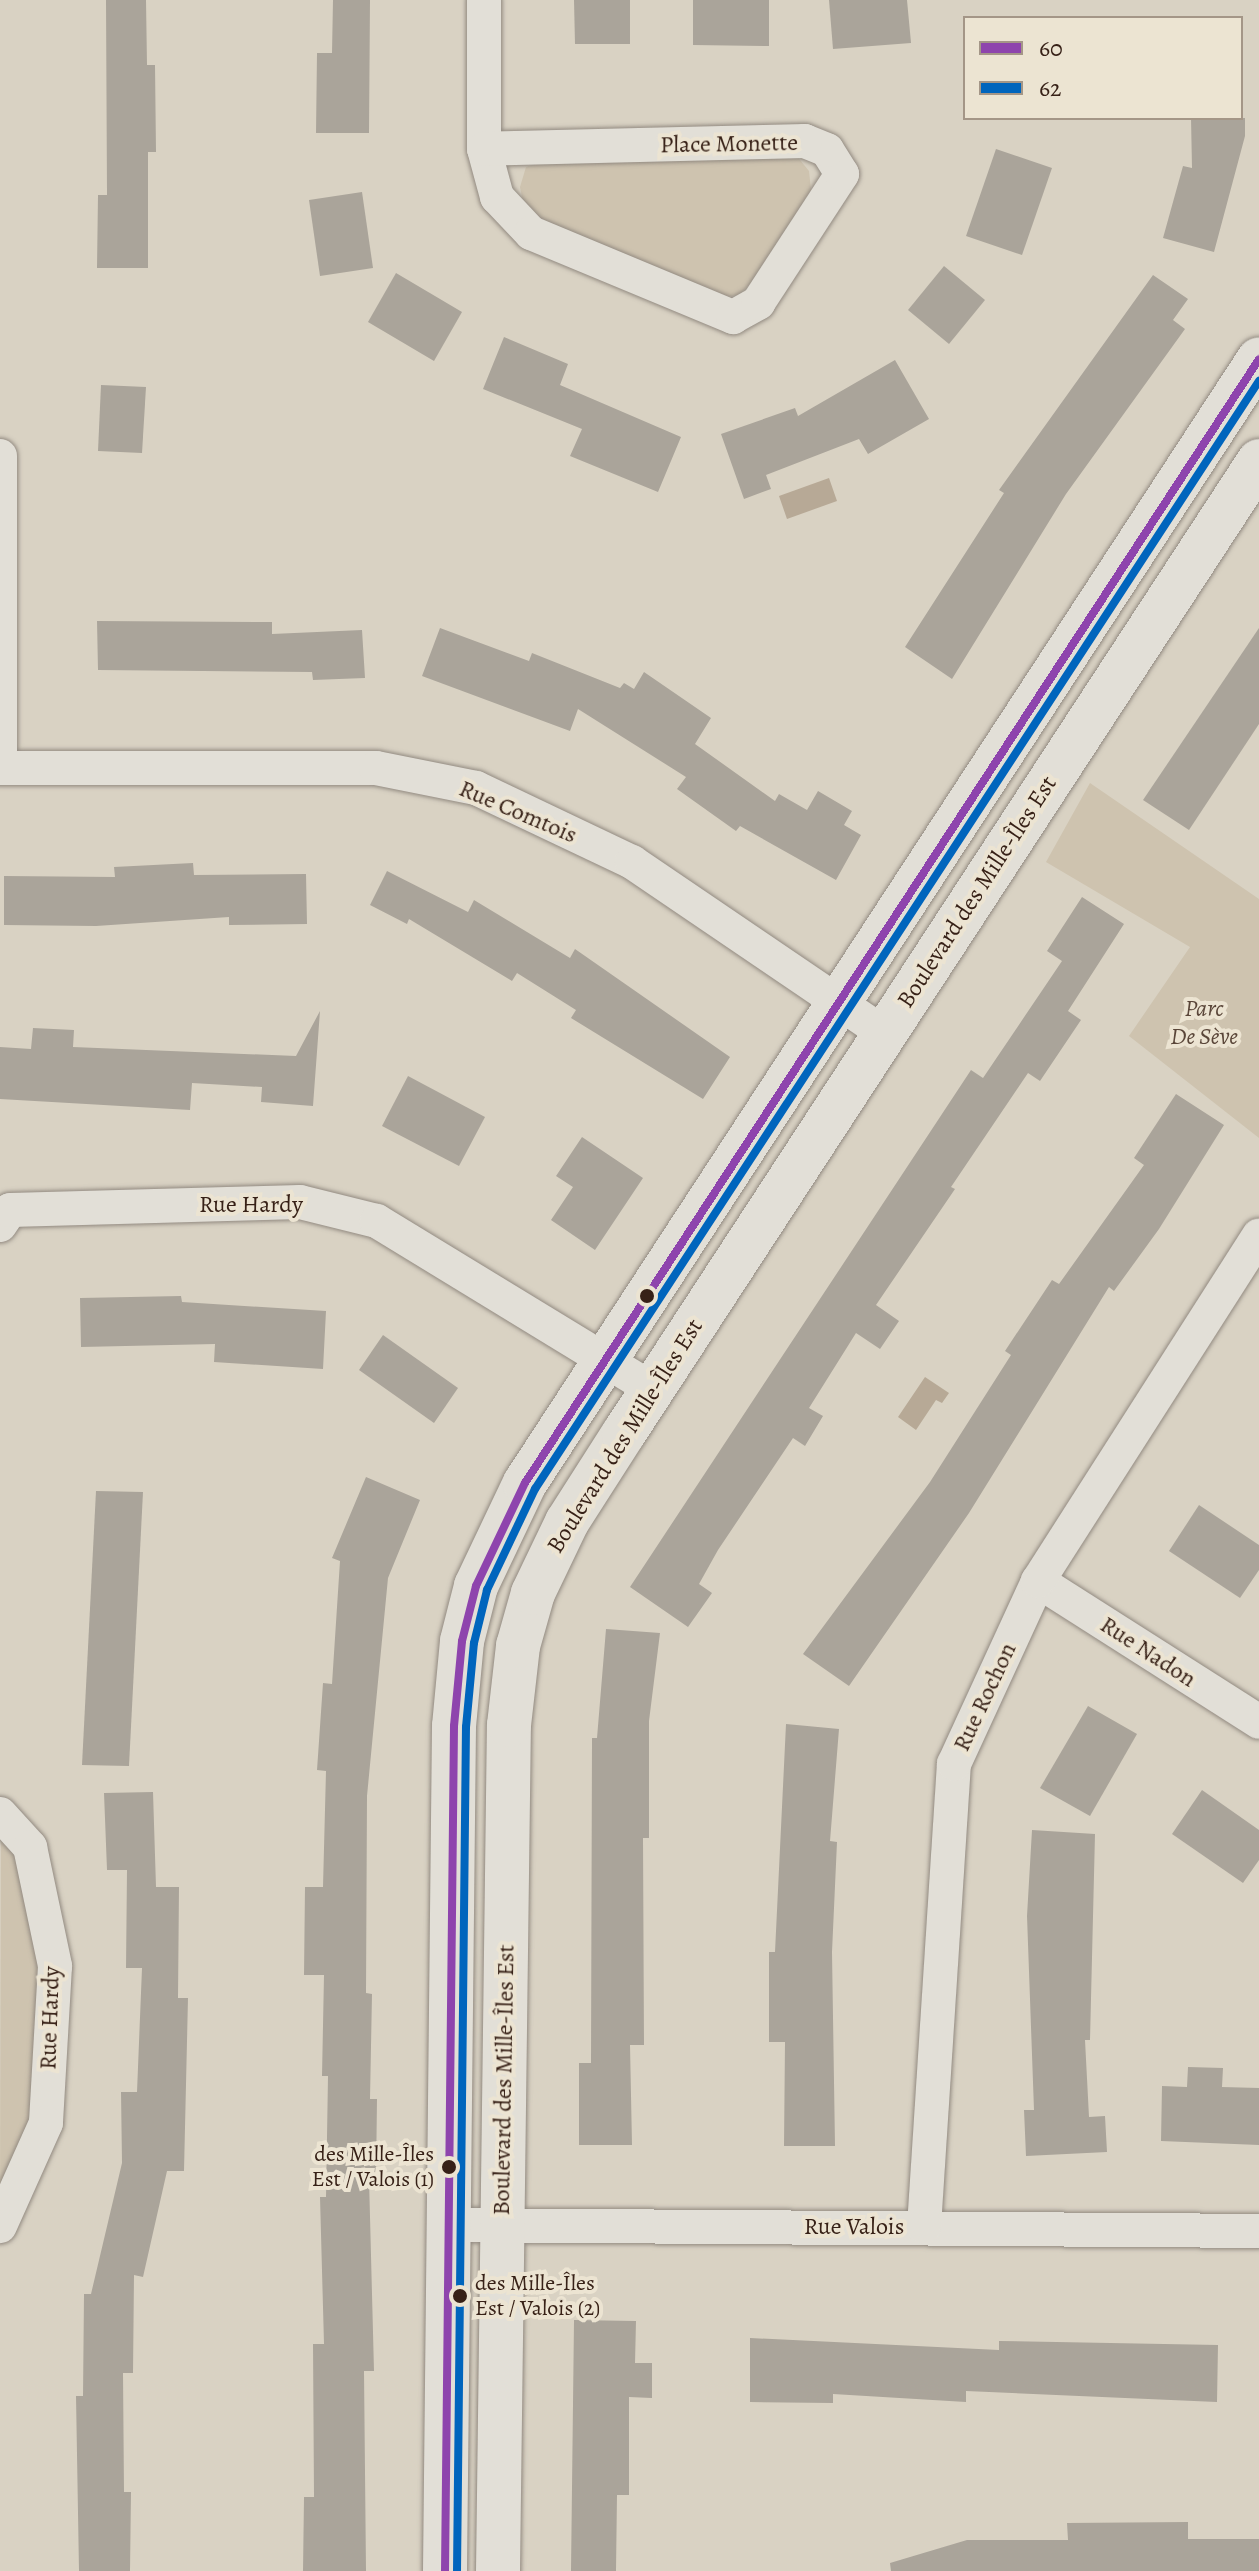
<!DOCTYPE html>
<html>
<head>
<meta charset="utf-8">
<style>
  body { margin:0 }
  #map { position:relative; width:1259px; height:2571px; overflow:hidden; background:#d9d2c3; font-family:Alegreya,serif }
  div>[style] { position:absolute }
  .green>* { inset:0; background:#cec3af }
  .water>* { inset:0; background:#b7a996 }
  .building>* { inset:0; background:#aaa49a }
  .roads { filter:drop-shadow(0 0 2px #928a81) drop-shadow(0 0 2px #928a81) }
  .street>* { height:34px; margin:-17px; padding:0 17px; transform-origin:17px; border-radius:17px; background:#e2dfd7 }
  .secondary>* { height:44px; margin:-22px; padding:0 22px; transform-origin:22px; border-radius:22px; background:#e2dfd7 }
  .bus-1>* { height:8px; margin:-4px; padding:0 4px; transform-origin:4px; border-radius:4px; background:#8e44ad }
  .bus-2>* { height:8px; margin:-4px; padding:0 4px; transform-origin:4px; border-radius:4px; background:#0065bd }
  .dots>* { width:22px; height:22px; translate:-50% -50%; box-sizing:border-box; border:4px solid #ece4d2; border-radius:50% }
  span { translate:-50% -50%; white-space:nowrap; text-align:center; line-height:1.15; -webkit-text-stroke:8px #ece4d2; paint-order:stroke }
  .bus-label { font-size:22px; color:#372117 }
  .right { translate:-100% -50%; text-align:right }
  .left { translate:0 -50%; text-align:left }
  .street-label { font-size:24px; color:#372117 }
  .park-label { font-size:24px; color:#5a4639; font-style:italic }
  .legend { position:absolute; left:963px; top:16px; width:280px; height:104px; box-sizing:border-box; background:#ece4d2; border:2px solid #a49687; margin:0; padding:10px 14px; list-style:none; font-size:24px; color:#372117 }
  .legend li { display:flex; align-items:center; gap:16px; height:40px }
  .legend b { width:40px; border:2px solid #a49687 }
</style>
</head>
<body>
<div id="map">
  <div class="green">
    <i style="clip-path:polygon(796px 155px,809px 171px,811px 190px,797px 218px,750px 284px,739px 295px,724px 297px,538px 221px,523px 202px,520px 187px,526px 167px,543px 161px)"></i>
    <i style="clip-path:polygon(1090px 783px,1259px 899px,1259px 1138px,1129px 1036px,1190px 947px,1046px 862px)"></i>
    <i style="clip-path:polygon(1px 1832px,20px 1853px,47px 1964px,39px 2115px,0 2209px)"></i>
  </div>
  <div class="water">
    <i style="clip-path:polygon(829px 478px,837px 501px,787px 519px,779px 496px)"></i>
    <i style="clip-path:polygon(925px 1377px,949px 1393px,942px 1403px,936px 1400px,916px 1430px,898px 1417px)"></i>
  </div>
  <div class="building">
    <i style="clip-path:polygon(106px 0,146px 0,147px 65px,155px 65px,156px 152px,148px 152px,148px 268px,97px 268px,98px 195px,107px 195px)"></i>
    <i style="clip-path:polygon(333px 0,370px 0,369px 133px,316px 133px,317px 53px,332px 53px)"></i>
    <i style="clip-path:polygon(574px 0,630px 0,630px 44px,575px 44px)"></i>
    <i style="clip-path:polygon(693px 0,769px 0,769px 46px,693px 45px)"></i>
    <i style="clip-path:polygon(829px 0,907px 0,911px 43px,833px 49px)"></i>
    <i style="clip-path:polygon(1191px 118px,1245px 118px,1245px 136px,1214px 252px,1163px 238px,1183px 166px,1192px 168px)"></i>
    <i style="clip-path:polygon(996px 149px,1052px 168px,1022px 255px,966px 236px)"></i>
    <i style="clip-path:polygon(362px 192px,373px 268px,320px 276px,309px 200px)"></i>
    <i style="clip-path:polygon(944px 266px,985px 300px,949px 344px,908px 310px)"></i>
    <i style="clip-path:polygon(396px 273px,462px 312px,434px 361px,368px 322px)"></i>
    <i style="clip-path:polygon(1153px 275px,1188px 299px,1173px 320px,1185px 329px,1066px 494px,952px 679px,905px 647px,1004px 493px,999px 490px)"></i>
    <i style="clip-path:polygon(504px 337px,568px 364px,560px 385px,681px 437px,658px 492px,570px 456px,582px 429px,483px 389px)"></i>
    <i style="clip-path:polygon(895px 360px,929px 419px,868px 454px,859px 439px,766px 475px,771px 489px,744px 499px,721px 434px,795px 408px,798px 416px)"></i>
    <i style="clip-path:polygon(101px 385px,146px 387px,142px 453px,98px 451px)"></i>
    <i style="clip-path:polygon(97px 621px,272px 622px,272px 634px,362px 630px,365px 678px,313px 680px,312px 672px,98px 670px)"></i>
    <i style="clip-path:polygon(440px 628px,529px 661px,532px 653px,620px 688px,624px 683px,634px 689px,644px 672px,711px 718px,695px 744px,775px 801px,779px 794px,807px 810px,818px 791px,852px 811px,844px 825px,861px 835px,836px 880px,740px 826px,736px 831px,677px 789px,686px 777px,578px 709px,570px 731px,422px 676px)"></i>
    <i style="clip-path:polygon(1259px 628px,1259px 724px,1189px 830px,1143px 800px)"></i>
    <i style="clip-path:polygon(193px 863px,194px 875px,306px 874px,307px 924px,229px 925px,229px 917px,96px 926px,4px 925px,4px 876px,115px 877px,114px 867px)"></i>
    <i style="clip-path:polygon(387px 871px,468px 912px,474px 900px,570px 958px,575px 949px,730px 1057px,703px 1099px,571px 1018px,576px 1010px,517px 973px,512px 981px,409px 919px,407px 924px,370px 905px)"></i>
    <i style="clip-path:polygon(1082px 897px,1124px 924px,1068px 1011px,1081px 1020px,1040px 1081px,1028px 1073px,951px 1187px,955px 1189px,876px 1305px,899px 1321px,880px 1349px,856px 1333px,809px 1408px,823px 1416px,805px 1446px,793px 1438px,718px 1550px,699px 1584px,712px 1593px,688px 1627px,630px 1587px,971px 1070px,983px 1078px,1062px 961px,1047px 951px)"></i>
    <i style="clip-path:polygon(320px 1011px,313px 1106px,261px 1102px,262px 1087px,192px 1083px,190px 1110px,0 1099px,0 1047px,31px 1049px,33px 1028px,74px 1030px,73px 1047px,296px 1056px)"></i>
    <i style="clip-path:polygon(408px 1076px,485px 1117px,459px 1166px,382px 1126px)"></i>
    <i style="clip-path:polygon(1176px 1094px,1224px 1125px,1159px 1229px,1114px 1291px,1109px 1287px,969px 1513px,849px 1686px,803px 1654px,930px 1482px,1011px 1355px,1005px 1351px,1052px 1280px,1059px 1284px,1144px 1165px,1134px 1158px)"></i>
    <i style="clip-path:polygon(582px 1137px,643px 1178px,595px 1250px,551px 1220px,573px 1187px,556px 1176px)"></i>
    <i style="clip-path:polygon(181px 1296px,182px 1302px,326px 1311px,323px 1369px,214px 1362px,215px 1344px,81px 1347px,80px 1298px)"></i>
    <i style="clip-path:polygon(383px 1335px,458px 1388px,434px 1423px,359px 1370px)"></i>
    <i style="clip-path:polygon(366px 1477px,420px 1500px,388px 1578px,367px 1796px,366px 1993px,372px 1994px,370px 2099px,377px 2099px,376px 2178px,369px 2178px,374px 2371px,364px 2371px,366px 2571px,303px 2571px,304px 2497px,314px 2497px,313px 2344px,324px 2344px,320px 2197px,326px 2197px,328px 2076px,322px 2076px,324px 1975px,304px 1975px,305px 1887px,323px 1887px,326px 1771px,317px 1770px,323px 1683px,332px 1684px,340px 1561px,332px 1558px)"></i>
    <i style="clip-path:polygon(96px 1491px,143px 1492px,129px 1766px,82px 1765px)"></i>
    <i style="clip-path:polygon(1199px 1505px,1259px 1545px,1259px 1570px,1240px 1598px,1169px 1551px)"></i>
    <i style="clip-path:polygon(606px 1629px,660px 1633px,649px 1721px,649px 1838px,643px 1838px,644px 2045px,630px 2045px,632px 2145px,579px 2145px,579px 2063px,591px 2063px,592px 1738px,597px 1738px)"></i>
    <i style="clip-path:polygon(1088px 1706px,1137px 1734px,1090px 1816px,1040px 1788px)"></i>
    <i style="clip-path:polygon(786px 1724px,839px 1729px,830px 1841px,837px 1842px,832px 1952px,835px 2146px,784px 2146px,785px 2042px,769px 2042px,769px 1952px,775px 1952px)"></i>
    <i style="clip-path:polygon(1202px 1790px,1259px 1830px,1259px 1860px,1243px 1883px,1172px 1834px)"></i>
    <i style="clip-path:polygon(153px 1792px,156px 1887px,179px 1887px,178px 1998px,188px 1998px,184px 2171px,167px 2171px,143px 2277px,134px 2275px,133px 2373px,123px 2373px,124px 2492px,131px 2492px,130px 2571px,79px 2571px,76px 2396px,83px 2396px,84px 2294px,91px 2294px,122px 2163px,121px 2092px,137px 2092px,142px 1968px,126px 1968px,127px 1870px,107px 1870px,104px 1793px)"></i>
    <i style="clip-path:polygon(1032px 1830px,1095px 1834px,1090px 2040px,1085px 2040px,1089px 2117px,1105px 2116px,1107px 2152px,1026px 2156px,1024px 2110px,1034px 2110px,1027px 1916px)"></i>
    <i style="clip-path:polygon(1188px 2067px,1223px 2068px,1222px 2087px,1259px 2088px,1259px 2145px,1161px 2141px,1162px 2086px,1187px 2087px)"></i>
    <i style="clip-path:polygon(574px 2320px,636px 2321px,635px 2363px,652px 2363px,652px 2398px,629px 2397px,629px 2495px,617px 2495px,616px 2571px,571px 2571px)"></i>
    <i style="clip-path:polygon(750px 2338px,999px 2350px,999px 2341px,1218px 2345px,1217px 2402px,966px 2391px,966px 2402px,833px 2394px,833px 2403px,750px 2402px)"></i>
    <i style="clip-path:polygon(1188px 2522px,1188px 2539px,1259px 2539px,1259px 2571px,891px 2571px,890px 2563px,967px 2540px,1068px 2540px,1067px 2523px)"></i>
  </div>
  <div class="roads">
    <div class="street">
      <i style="left:484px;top:0;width:149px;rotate:90deg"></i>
      <i style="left:484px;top:149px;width:50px;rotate:74.8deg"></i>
      <i style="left:497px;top:197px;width:50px;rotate:46.6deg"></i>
      <i style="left:531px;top:233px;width:219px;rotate:22.6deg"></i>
      <i style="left:733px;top:317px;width:29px;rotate:-29deg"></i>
      <i style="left:758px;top:303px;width:154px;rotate:-56.9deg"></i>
      <i style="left:842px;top:174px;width:28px;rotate:-122deg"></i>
      <i style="left:827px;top:150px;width:24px;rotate:-158deg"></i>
      <i style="left:805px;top:141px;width:321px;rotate:178.6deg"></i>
      <i style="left:0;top:456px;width:312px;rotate:90deg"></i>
      <i style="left:0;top:768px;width:376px"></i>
      <i style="left:376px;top:768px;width:102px;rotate:11.3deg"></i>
      <i style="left:476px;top:788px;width:173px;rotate:25.4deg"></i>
      <i style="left:632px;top:862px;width:306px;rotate:34.2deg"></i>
      <i style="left:0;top:1225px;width:18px;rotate:-56deg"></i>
      <i style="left:10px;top:1210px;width:290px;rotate:-1.6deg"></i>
      <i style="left:300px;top:1202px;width:79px;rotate:13.9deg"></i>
      <i style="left:377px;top:1221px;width:322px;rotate:31.4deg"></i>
      <i style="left:1038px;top:1581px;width:262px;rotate:32.5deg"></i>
      <i style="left:0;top:1814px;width:45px;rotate:47.7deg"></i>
      <i style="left:30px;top:1847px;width:122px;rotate:78.1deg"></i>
      <i style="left:55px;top:1966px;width:157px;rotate:93.3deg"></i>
      <i style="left:46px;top:2123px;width:113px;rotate:114.1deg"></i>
      <i style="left:449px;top:2225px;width:810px;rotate:0.42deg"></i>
      <i style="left:924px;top:2227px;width:464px;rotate:-86.3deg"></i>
      <i style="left:954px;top:1764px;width:201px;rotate:-65.3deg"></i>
      <i style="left:1038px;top:1581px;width:410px;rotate:-57.4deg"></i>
    </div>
    <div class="secondary">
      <i style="left:445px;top:2571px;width:845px;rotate:-89.39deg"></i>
      <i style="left:454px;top:1726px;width:85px;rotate:-84.6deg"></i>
      <i style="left:462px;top:1641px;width:57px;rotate:-75.7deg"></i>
      <i style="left:476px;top:1586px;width:114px;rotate:-64.6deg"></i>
      <i style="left:525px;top:1483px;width:1342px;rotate:-56.85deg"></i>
      <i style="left:498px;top:2571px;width:846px;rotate:-89.26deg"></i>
      <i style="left:509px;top:1725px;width:80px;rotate:-83.5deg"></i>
      <i style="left:518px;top:1646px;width:55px;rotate:-74.2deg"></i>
      <i style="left:533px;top:1593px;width:79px;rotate:-64.4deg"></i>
      <i style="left:567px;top:1522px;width:106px;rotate:-57.4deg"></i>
      <i style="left:624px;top:1433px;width:1161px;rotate:-56.84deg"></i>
    </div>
  </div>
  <div class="bus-1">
    <i style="left:445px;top:2571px;width:845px;rotate:-89.39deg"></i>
    <i style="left:454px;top:1726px;width:85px;rotate:-84.6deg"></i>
    <i style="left:462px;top:1641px;width:57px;rotate:-75.7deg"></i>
    <i style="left:476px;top:1586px;width:114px;rotate:-64.6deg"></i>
    <i style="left:525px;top:1483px;width:1342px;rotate:-56.85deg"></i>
  </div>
  <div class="bus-2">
    <i style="left:457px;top:2571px;width:844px;rotate:-89.39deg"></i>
    <i style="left:466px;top:1727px;width:84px;rotate:-84.6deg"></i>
    <i style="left:474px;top:1643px;width:55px;rotate:-76.2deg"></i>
    <i style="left:487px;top:1590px;width:112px;rotate:-64.6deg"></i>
    <i style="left:535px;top:1489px;width:1324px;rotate:-56.84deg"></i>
  </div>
  <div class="dots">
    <i style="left:647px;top:1296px;background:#372117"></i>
    <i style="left:449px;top:2167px;background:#372117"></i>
    <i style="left:460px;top:2296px;background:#372117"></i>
  </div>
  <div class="bus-label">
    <span class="right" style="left:434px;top:2167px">des Mille-Îles<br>Est / Valois (1)</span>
    <span class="left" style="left:475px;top:2296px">des Mille-Îles<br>Est / Valois (2)</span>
  </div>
  <div class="street-label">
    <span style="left:729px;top:144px;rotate:-1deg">Place Monette</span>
    <span style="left:518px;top:812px;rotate:23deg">Rue Comtois</span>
    <span style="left:977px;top:892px;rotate:-57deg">Boulevard des Mille-Îles Est</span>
    <span style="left:251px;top:1205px">Rue Hardy</span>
    <span style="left:625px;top:1436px;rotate:-58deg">Boulevard des Mille-Îles Est</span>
    <span style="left:1148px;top:1652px;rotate:33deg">Rue Nadon</span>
    <span style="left:985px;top:1697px;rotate:-65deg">Rue Rochon</span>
    <span style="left:50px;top:2018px;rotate:-88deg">Rue Hardy</span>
    <span style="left:504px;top:2080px;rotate:-89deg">Boulevard des Mille-Îles Est</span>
    <span style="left:854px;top:2227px">Rue Valois</span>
  </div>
  <div class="park-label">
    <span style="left:1204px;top:1023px">Parc<br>De Sève</span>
  </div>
  <ul class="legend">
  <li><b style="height:10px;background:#8e44ad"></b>60</li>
  <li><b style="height:10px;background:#0065bd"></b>62</li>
  </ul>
</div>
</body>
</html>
